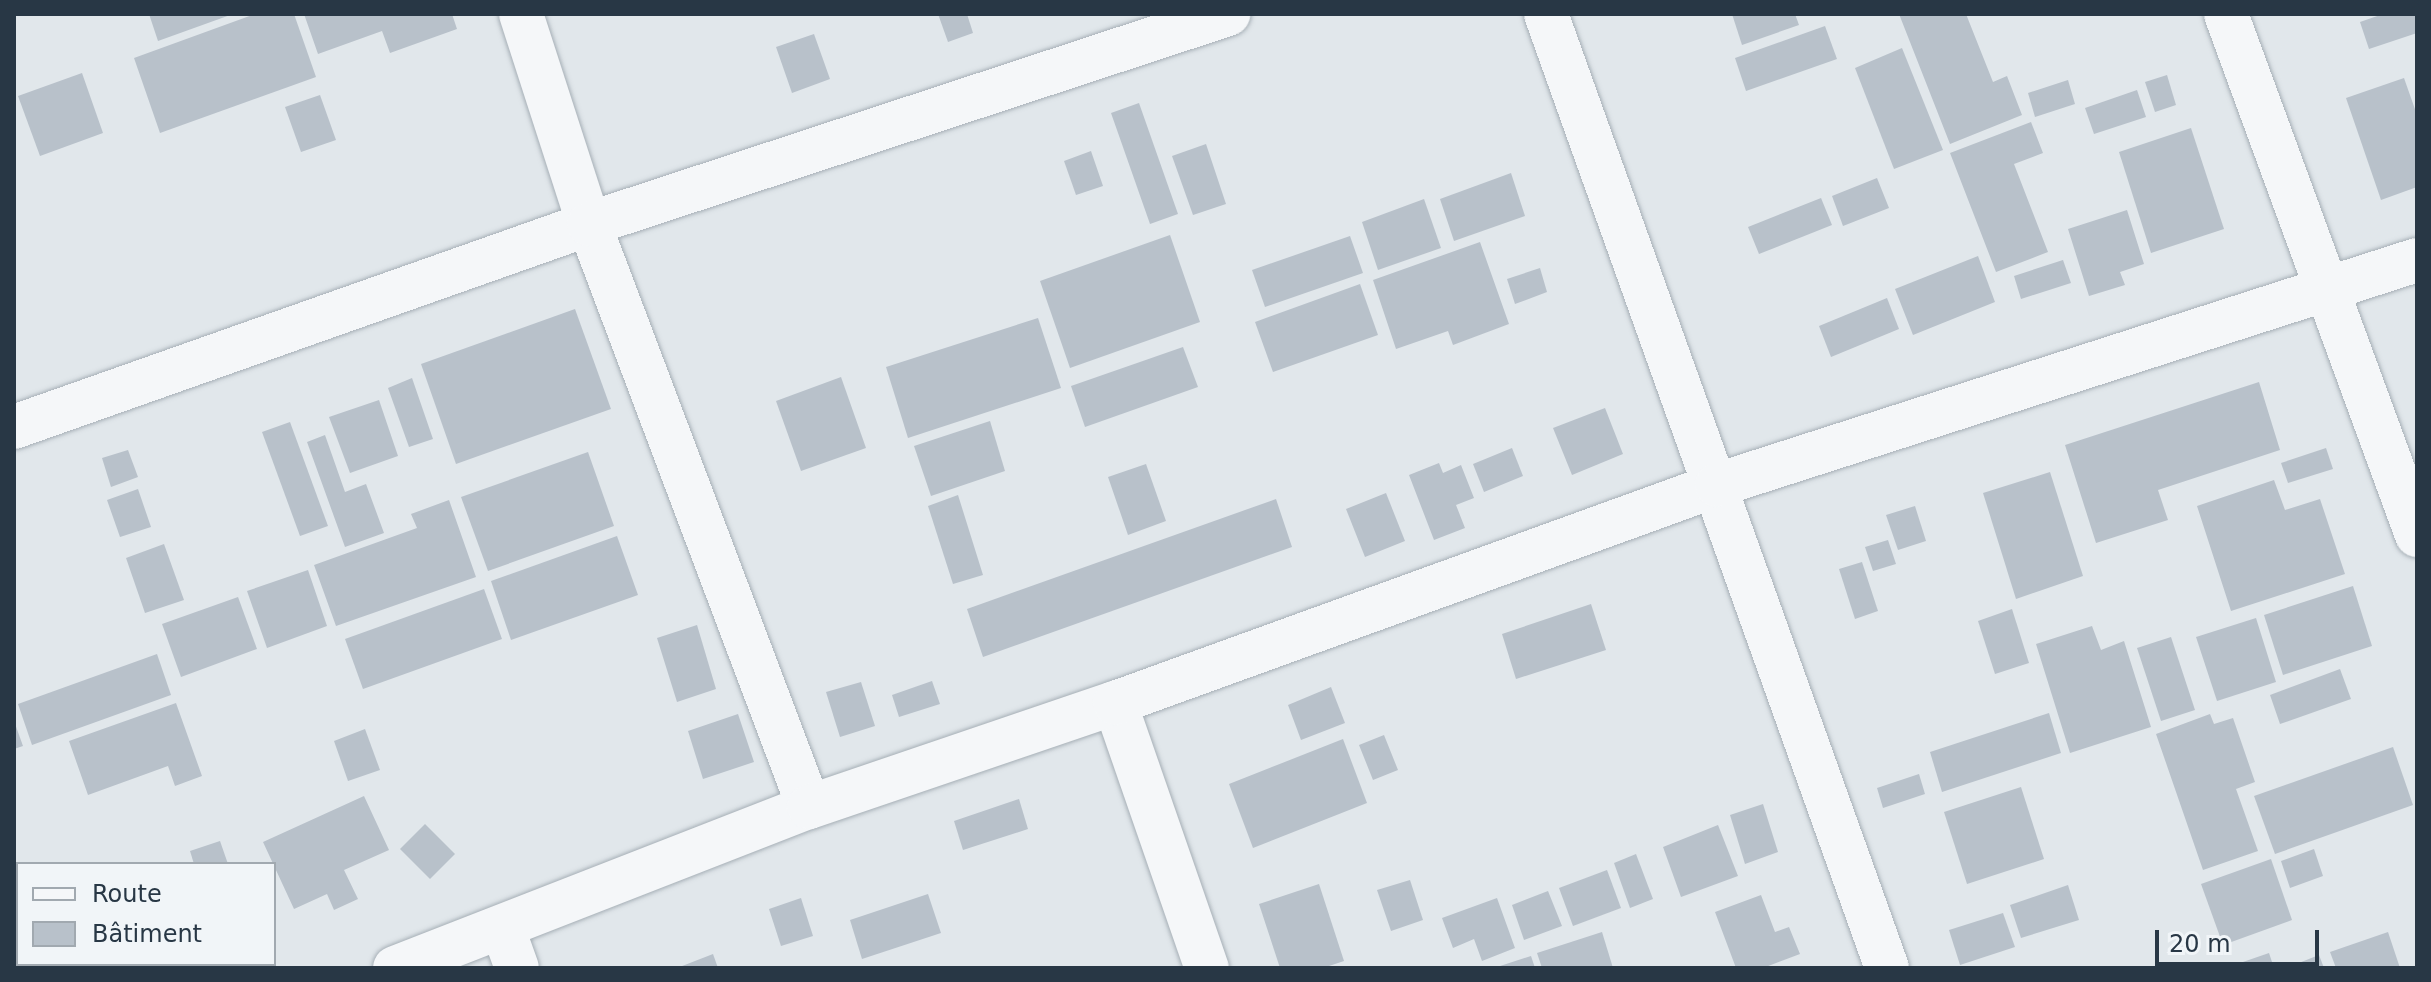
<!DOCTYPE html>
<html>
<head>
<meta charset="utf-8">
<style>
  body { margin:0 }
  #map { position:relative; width:2431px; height:982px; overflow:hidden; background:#e1e7eb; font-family:"DejaVu Sans",sans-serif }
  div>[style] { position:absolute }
  .building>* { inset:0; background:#b8c1ca }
  .roads { filter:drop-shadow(0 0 2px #a6afb6) drop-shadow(0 0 2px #a6afb6) }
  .minor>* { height:44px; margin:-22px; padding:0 22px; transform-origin:22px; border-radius:22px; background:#f5f7f9 }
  span { translate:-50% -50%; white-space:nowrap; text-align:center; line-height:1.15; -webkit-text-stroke:6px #f1f5f8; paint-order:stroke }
  .frame { position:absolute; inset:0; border:16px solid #283745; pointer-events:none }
  .legend { position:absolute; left:16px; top:862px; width:260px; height:104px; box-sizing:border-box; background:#f1f5f8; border:2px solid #a1a9b0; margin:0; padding:10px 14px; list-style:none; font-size:24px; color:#283745 }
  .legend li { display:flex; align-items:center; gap:16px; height:40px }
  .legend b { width:40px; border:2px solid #a1a9b0 }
  .scale { position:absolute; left:2155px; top:930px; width:164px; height:36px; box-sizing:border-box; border:4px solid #283745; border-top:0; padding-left:10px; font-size:24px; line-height:28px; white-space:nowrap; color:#283745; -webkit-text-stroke:6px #f1f5f8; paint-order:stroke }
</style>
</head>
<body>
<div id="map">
  <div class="building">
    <i style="clip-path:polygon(149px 14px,233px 14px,158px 41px)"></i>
    <i style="clip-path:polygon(255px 14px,294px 14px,316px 77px,160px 133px,134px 58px)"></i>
    <i style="clip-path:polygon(304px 14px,452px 14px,457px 29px,390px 53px,382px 31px,318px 54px)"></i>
    <i style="clip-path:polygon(938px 14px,967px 14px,973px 33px,948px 42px)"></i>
    <i style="clip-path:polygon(1732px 14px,1795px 14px,1799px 25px,1742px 45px)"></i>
    <i style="clip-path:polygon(1899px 14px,1966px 14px,1993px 82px,2007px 76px,2022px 115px,1950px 144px)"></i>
    <i style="clip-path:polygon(2383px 14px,2417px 14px,2417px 33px,2369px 49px,2360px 22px)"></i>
    <i style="clip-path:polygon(1825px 26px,1837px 59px,1746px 91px,1735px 58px)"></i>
    <i style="clip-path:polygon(814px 34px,830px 79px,792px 93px,776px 47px)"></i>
    <i style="clip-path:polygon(1902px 48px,1943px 150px,1894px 169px,1855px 68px)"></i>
    <i style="clip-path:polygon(82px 73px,103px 133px,40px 156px,18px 96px)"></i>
    <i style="clip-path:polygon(2167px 75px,2176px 105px,2155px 112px,2145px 82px)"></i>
    <i style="clip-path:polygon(2404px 78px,2417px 115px,2417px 187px,2381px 200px,2346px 98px)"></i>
    <i style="clip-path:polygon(2068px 80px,2075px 104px,2035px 117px,2028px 93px)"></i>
    <i style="clip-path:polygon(2137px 90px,2146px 117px,2094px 134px,2085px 108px)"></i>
    <i style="clip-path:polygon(320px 95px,336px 140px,301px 152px,285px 107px)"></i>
    <i style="clip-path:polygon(1139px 103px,1178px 214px,1150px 224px,1111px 113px)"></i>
    <i style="clip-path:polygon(2031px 122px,2043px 153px,2014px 164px,2048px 252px,1996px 272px,1950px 153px)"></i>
    <i style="clip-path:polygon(2191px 128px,2224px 229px,2151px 253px,2119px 152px)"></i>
    <i style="clip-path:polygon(1206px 144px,1226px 204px,1193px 215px,1172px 156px)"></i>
    <i style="clip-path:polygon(1091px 151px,1103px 186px,1076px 195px,1064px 161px)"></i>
    <i style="clip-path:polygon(1511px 173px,1525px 216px,1454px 241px,1440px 199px)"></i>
    <i style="clip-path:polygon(1877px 178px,1889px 208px,1843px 226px,1832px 196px)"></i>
    <i style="clip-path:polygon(1821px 198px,1832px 225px,1759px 254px,1748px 227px)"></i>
    <i style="clip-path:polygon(1424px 199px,1441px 248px,1378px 270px,1362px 222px)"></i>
    <i style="clip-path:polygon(2127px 210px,2144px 264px,2120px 272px,2125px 285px,2089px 296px,2068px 229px)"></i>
    <i style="clip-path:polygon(1170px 235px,1200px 322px,1070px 368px,1040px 281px)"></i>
    <i style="clip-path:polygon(1350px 236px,1363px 273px,1265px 307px,1252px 270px)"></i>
    <i style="clip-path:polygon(1480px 242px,1509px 324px,1453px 345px,1448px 331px,1396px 349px,1373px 280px)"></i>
    <i style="clip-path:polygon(1978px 256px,1995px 302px,1913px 335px,1895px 289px)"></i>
    <i style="clip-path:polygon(2063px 260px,2071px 283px,2021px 299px,2014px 276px)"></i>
    <i style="clip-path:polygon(1540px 268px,1547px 292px,1515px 304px,1507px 279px)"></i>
    <i style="clip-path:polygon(1360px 284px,1378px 335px,1273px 372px,1255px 322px)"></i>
    <i style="clip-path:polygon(1887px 298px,1899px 329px,1831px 357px,1819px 326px)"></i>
    <i style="clip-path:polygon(575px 309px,611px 409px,456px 464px,421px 364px)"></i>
    <i style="clip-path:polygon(1038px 318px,1061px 388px,908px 438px,886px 367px)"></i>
    <i style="clip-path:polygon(1183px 347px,1198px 387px,1085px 427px,1071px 386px)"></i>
    <i style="clip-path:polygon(841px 377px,866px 448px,801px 471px,776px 401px)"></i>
    <i style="clip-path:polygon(412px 378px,433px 439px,409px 447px,388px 388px)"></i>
    <i style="clip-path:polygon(2259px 382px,2280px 450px,2158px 490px,2168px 520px,2096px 543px,2065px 445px)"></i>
    <i style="clip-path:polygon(379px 400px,398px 456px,350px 473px,329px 417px)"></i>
    <i style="clip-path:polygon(1605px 408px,1623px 454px,1572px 475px,1553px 428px)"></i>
    <i style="clip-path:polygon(990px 421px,1005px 471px,931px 496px,914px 446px)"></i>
    <i style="clip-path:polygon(290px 422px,328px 526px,300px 536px,262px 432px)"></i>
    <i style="clip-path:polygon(325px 435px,345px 492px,366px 484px,384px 533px,345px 547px,307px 442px)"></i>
    <i style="clip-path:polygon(1512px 448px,1523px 476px,1484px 492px,1473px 464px)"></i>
    <i style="clip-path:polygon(2326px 448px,2333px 469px,2288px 483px,2281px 463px)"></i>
    <i style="clip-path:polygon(128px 450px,138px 477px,111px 487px,102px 458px)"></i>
    <i style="clip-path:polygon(588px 452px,614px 526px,488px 571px,461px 497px)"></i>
    <i style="clip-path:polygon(1439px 463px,1443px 473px,1461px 465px,1474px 498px,1456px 505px,1465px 528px,1434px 540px,1409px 475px)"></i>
    <i style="clip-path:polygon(1146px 464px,1166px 521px,1128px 535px,1108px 477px)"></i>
    <i style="clip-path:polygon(2050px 472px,2083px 576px,2016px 599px,1983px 493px)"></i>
    <i style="clip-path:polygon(2274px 480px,2285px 510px,2320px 499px,2345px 574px,2231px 611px,2197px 506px)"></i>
    <i style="clip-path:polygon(138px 489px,151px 527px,120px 537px,107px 500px)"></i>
    <i style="clip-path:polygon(1386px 493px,1405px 541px,1365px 557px,1346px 509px)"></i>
    <i style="clip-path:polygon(958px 495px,983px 575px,953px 584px,928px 506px)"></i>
    <i style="clip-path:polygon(1276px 499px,1292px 547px,983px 657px,967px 609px)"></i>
    <i style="clip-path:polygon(449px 500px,476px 577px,336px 626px,314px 565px,417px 528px,411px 514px)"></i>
    <i style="clip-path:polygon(1915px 506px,1926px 541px,1898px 550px,1886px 515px)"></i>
    <i style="clip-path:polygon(617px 536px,638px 595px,511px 640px,491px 581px)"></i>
    <i style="clip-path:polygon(1888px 540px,1896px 564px,1873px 571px,1865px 547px)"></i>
    <i style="clip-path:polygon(164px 544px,184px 600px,145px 613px,126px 558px)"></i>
    <i style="clip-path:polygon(1862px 562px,1878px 611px,1855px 619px,1839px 569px)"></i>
    <i style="clip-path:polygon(308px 570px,327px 626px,267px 648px,247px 591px)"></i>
    <i style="clip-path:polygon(2353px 586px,2372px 646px,2283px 675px,2264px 615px)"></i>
    <i style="clip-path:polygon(484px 589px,502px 639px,363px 689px,345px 639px)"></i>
    <i style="clip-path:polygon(238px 597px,257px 649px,181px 677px,162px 624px)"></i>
    <i style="clip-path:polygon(1591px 604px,1606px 650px,1516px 679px,1502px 634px)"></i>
    <i style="clip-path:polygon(2012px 609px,2029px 663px,1995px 674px,1978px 621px)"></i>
    <i style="clip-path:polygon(2256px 618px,2276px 682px,2217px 701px,2196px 637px)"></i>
    <i style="clip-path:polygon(697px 625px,716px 689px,677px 702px,657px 638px)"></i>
    <i style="clip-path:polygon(2092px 626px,2101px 650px,2124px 641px,2151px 727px,2070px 753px,2036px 644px)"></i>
    <i style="clip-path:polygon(2171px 637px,2195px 710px,2161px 721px,2137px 648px)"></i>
    <i style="clip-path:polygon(157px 654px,171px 695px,32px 745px,18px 704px)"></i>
    <i style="clip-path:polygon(2340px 669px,2351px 699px,2280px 724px,2270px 695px)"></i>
    <i style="clip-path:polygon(932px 681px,940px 704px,899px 717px,892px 695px)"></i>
    <i style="clip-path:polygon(861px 682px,875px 726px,840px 737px,826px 692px)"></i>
    <i style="clip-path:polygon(1331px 687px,1345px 723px,1301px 740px,1288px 705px)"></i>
    <i style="clip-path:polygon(176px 703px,202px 776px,175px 786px,168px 766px,88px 795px,69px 741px)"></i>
    <i style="clip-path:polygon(2049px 713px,2061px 753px,1942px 792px,1930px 752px)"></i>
    <i style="clip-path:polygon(738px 714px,754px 762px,703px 779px,688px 731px)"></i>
    <i style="clip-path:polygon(2210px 714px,2214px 724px,2233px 718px,2255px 782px,2236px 789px,2258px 851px,2203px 870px,2156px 734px)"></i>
    <i style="clip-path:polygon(14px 721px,23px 746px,14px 749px)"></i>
    <i style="clip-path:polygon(365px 729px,380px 770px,348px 781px,334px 741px)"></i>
    <i style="clip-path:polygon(1384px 735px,1398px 770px,1373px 780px,1359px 745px)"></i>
    <i style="clip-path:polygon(1343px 739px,1367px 803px,1253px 848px,1229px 784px)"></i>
    <i style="clip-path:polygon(2393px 747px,2413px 805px,2275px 854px,2254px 796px)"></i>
    <i style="clip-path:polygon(1919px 774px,1925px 794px,1883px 808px,1877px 788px)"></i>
    <i style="clip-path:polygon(2021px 787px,2044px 859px,1967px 884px,1944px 812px)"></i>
    <i style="clip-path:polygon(364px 796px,389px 850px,344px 870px,358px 899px,334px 910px,327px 894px,294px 909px,263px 842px)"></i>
    <i style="clip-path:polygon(1019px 799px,1028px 829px,963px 850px,954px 821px)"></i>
    <i style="clip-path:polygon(1763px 804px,1778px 852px,1745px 864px,1730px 815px)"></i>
    <i style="clip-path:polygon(425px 824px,455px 854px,430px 879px,400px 849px)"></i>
    <i style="clip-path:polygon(1718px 825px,1738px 876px,1681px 897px,1663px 847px)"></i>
    <i style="clip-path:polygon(220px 841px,228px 864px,194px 864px,190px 851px)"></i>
    <i style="clip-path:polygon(2314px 849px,2323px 876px,2290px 888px,2281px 861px)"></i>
    <i style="clip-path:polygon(1636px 854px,1653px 899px,1630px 908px,1614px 863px)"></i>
    <i style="clip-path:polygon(2271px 859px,2292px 920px,2223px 945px,2201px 884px)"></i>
    <i style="clip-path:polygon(1607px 870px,1621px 908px,1573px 926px,1559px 888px)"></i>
    <i style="clip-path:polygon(1410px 880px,1423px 920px,1391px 931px,1377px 890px)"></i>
    <i style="clip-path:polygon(1319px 884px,1344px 961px,1323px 968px,1280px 968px,1259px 904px)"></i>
    <i style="clip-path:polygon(2068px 885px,2079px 920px,2021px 938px,2010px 905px)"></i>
    <i style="clip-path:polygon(1548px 891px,1562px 926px,1524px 940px,1512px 905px)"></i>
    <i style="clip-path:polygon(928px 894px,941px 933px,862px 959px,850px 920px)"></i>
    <i style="clip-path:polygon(1761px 895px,1775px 932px,1789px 927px,1800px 954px,1763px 968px,1736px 968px,1715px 912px)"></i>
    <i style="clip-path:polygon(801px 898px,813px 936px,781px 946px,769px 909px)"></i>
    <i style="clip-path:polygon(1497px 898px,1515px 948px,1482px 961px,1474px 939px,1453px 948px,1442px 918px)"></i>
    <i style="clip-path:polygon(2003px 913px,2015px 947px,1960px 965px,1949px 930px)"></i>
    <i style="clip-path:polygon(1602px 932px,1613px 968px,1542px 968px,1537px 953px)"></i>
    <i style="clip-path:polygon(2388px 932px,2400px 968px,2336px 968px,2330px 952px)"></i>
    <i style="clip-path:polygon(2269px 953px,2274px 968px,2242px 968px,2240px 963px)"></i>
    <i style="clip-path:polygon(713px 954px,718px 968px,677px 968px)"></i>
    <i style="clip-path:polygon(2319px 955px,2324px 968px,2286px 968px)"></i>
    <i style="clip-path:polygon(1531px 956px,1535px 968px,1498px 968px,1497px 967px)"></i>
  </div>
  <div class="roads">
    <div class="minor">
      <i style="left:521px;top:14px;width:221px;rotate:72.1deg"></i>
      <i style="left:589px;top:224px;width:623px;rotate:69.33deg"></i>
      <i style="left:1546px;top:14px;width:1013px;rotate:70.33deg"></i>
      <i style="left:2226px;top:14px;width:555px;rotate:69.87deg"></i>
      <i style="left:14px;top:427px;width:610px;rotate:-19.45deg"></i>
      <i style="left:589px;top:224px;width:673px;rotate:-18.19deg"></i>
      <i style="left:1115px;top:703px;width:281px;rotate:70.9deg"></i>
      <i style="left:503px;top:929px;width:41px;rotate:70.3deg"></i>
      <i style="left:395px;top:968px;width:444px;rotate:-21.3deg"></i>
      <i style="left:809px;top:807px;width:323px;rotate:-18.8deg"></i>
      <i style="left:1115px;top:703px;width:640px;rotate:-19.91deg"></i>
      <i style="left:1717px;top:485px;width:735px;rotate:-17.82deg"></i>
    </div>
  </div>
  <div class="frame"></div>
  <ul class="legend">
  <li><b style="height:10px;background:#f5f7f9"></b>Route</li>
  <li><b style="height:22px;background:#b8c1ca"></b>Bâtiment</li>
  </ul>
  <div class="scale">20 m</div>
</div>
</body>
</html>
